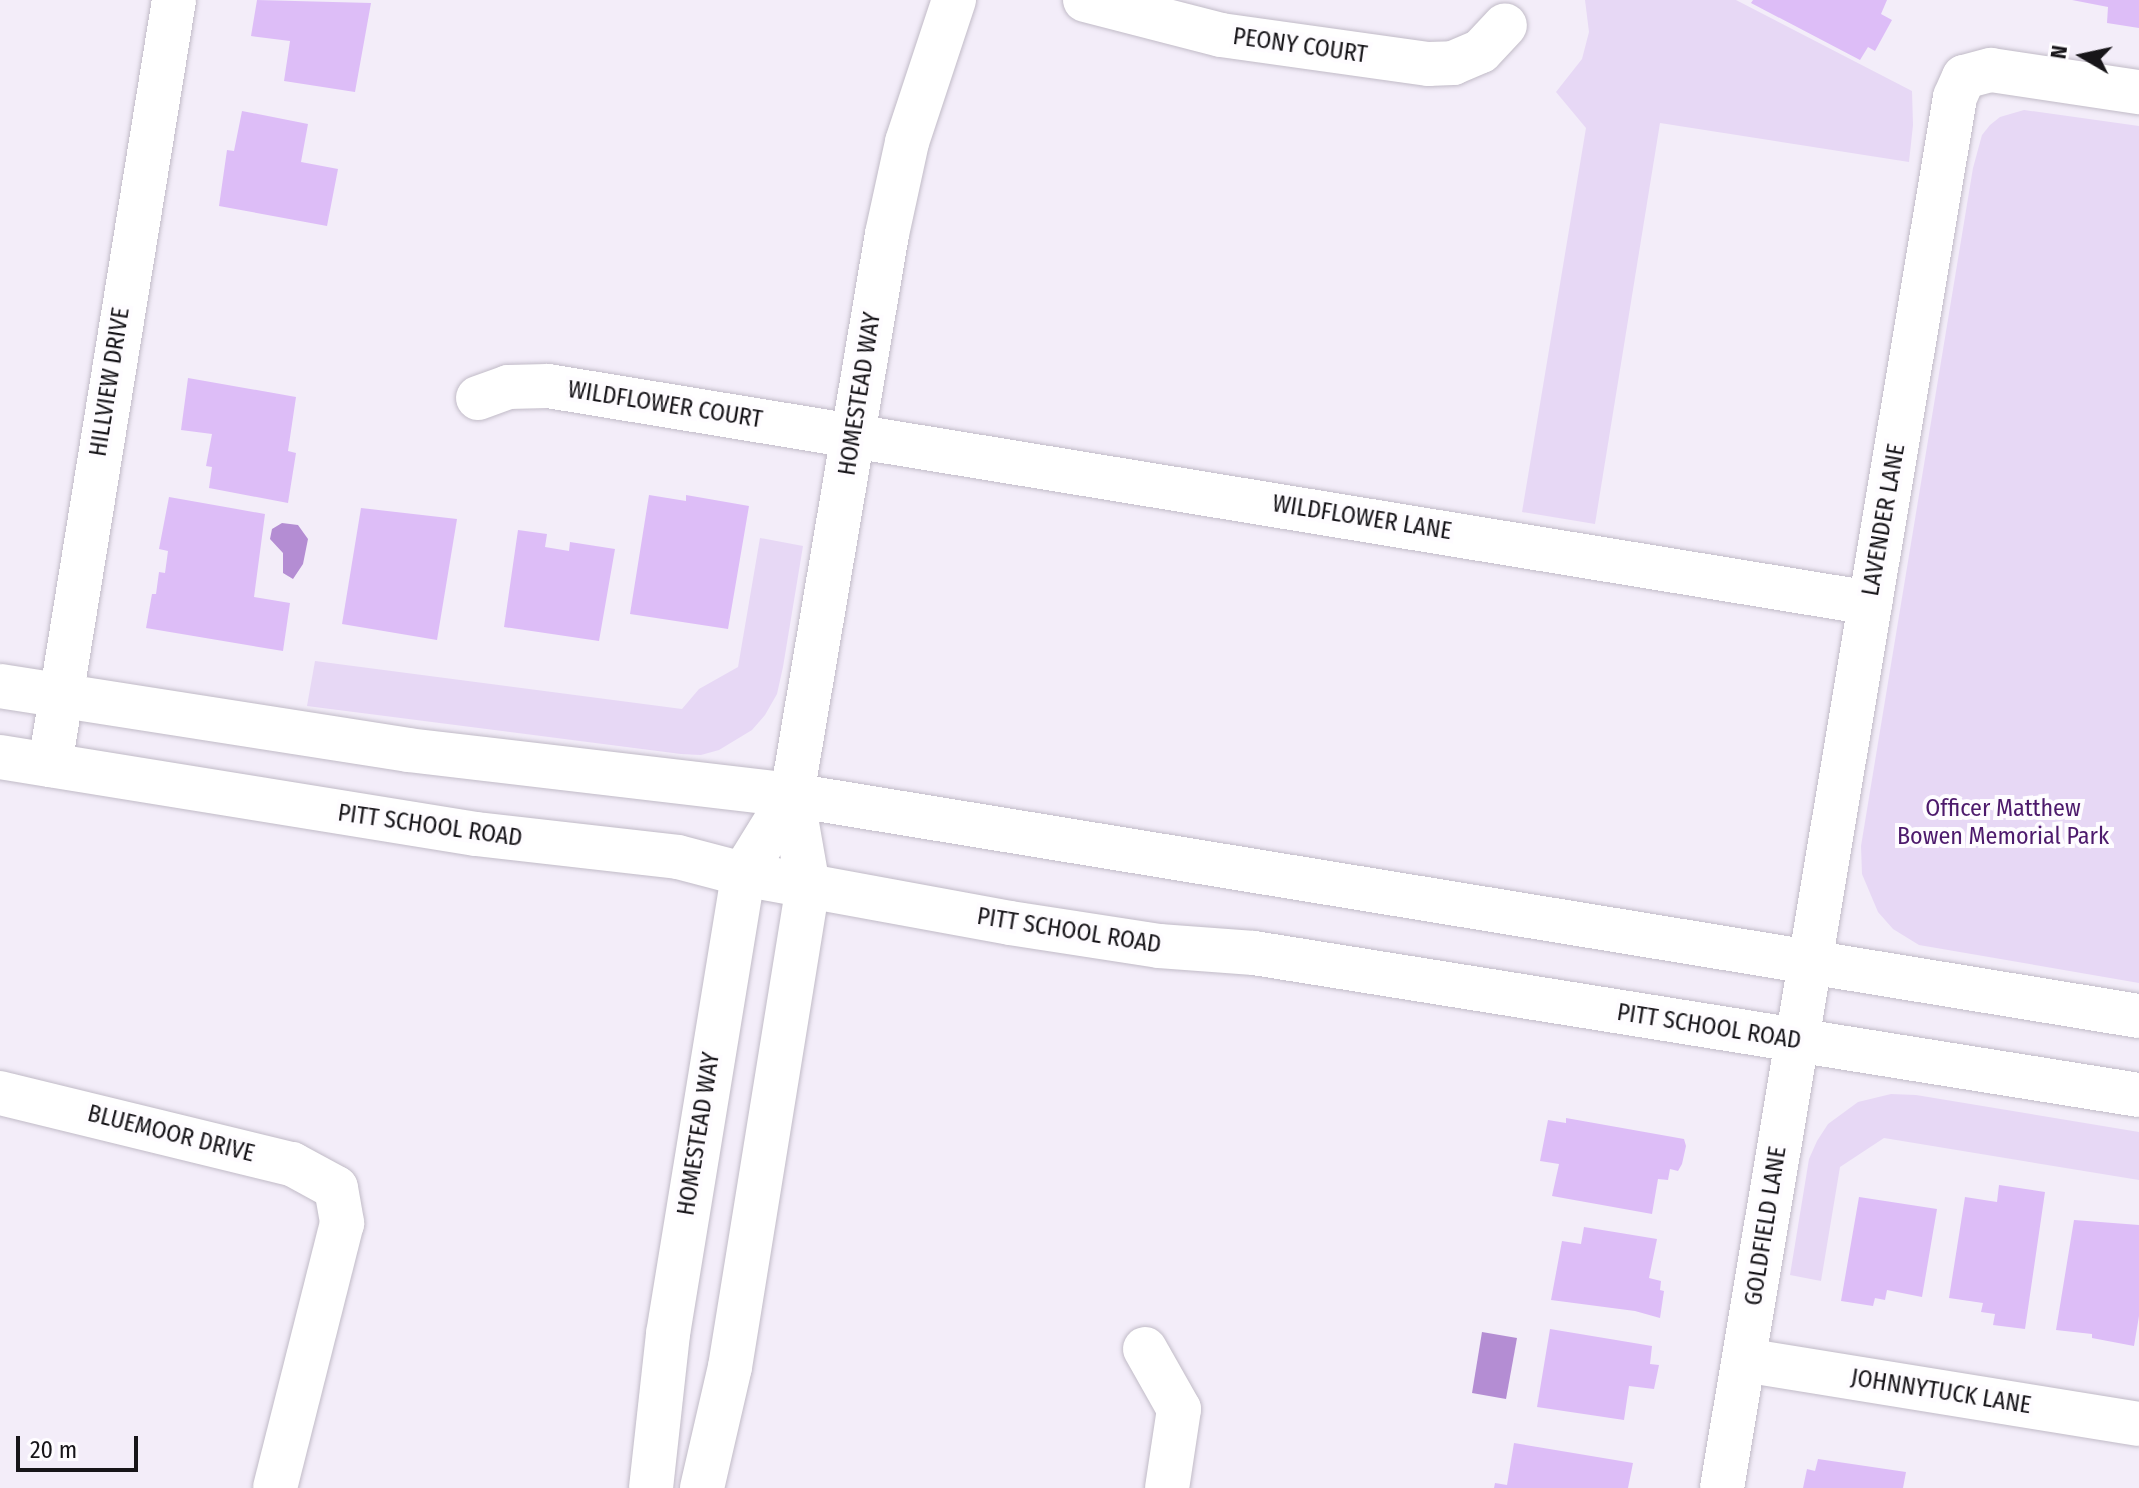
<!DOCTYPE html>
<html>
<head>
<meta charset="utf-8">
<style>
  body { margin:0 }
  #map { position:relative; width:2139px; height:1488px; overflow:hidden; background:#f3edf9; font-family:"Fira Sans Condensed",sans-serif }
  div>[style] { position:absolute }
  .green>* { inset:0; background:#e7d8f5 }
  .water>* { inset:0; background:#b48dd3 }
  .building>* { inset:0; background:#ddbdf7 }
  .roads { filter:drop-shadow(0 0 2px #c1bbc7) drop-shadow(0 0 2px #c1bbc7) }
  .street>* { height:44px; margin:-22px; padding:0 22px; transform-origin:22px; border-radius:22px; background:#fff }
  .secondary>* { height:44px; margin:-22px; padding:0 22px; transform-origin:22px; border-radius:22px; background:#fff }
  span { translate:-50% -50%; white-space:nowrap; text-align:center; line-height:1.15; -webkit-text-stroke:8px #fefcff; paint-order:stroke }
  .street-label { font-size:24px; color:#171519 }
  .park-label { font-size:24px; color:#4d1a6c }
  .north { position:absolute; left:2043px; top:16px; width:80px; height:80px; -webkit-text-stroke:6px #fefcff; paint-order:stroke; rotate:279deg; font-size:22px; font-weight:700; line-height:32px; text-align:center; color:#171519 }
  .north::after { content:''; display:block; margin:auto; width:28px; height:36px; background:#171519; clip-path:polygon(50% 0,100% 100%,50% 72%,0 100%) }
  .scale { position:absolute; left:16px; top:1436px; width:122px; height:36px; box-sizing:border-box; border:4px solid #171519; border-top:0; padding-left:10px; font-size:24px; line-height:28px; white-space:nowrap; color:#171519; -webkit-text-stroke:6px #fefcff; paint-order:stroke }
</style>
</head>
<body>
<div id="map">
  <div class="green">
    <i style="clip-path:polygon(1585px 0,1736px 0,1912px 91px,1913px 125px,1909px 162px,1660px 123px,1595px 524px,1522px 512px,1586px 128px,1556px 92px,1582px 59px,1589px 32px)"></i>
    <i style="clip-path:polygon(2024px 110px,2139px 126px,2139px 983px,1919px 945px,1893px 929px,1878px 912px,1862px 874px,1861px 846px,1973px 168px,1982px 135px,1990px 125px,2000px 117px)"></i>
    <i style="clip-path:polygon(760px 538px,803px 546px,783px 667px,777px 694px,765px 715px,752px 730px,719px 750px,701px 755px,681px 754px,307px 706px,315px 661px,682px 709px,699px 689px,738px 667px)"></i>
    <i style="clip-path:polygon(1891px 1094px,1916px 1095px,2139px 1132px,2139px 1180px,1884px 1138px,1840px 1167px,1821px 1281px,1790px 1275px,1809px 1159px,1817px 1141px,1828px 1124px,1858px 1102px)"></i>
  </div>
  <div class="water">
    <i style="clip-path:polygon(282px 523px,298px 525px,308px 539px,303px 564px,293px 579px,283px 573px,283px 553px,270px 539px,272px 529px)"></i>
    <i style="clip-path:polygon(1482px 1332px,1517px 1338px,1506px 1399px,1472px 1393px)"></i>
  </div>
  <div class="building">
    <i style="clip-path:polygon(257px 0,371px 3px,355px 92px,284px 81px,290px 41px,251px 36px)"></i>
    <i style="clip-path:polygon(1753px 0,1887px 0,1881px 14px,1892px 20px,1875px 51px,1868px 47px,1860px 60px,1751px 3px)"></i>
    <i style="clip-path:polygon(2072px 0,2139px 0,2139px 28px,2107px 23px,2108px 7px)"></i>
    <i style="clip-path:polygon(242px 111px,308px 124px,301px 162px,338px 169px,327px 226px,219px 206px,227px 150px,234px 151px)"></i>
    <i style="clip-path:polygon(188px 378px,296px 397px,288px 451px,296px 453px,288px 503px,209px 488px,212px 467px,206px 466px,212px 434px,181px 430px)"></i>
    <i style="clip-path:polygon(649px 495px,686px 501px,686px 495px,749px 506px,728px 629px,630px 614px)"></i>
    <i style="clip-path:polygon(169px 497px,265px 514px,254px 597px,290px 603px,283px 651px,146px 628px,152px 594px,156px 594px,159px 572px,165px 573px,168px 551px,159px 549px)"></i>
    <i style="clip-path:polygon(361px 508px,457px 519px,437px 640px,342px 624px)"></i>
    <i style="clip-path:polygon(518px 530px,547px 534px,545px 547px,569px 551px,570px 542px,615px 549px,599px 641px,504px 627px)"></i>
    <i style="clip-path:polygon(1566px 1118px,1684px 1139px,1686px 1146px,1682px 1164px,1678px 1171px,1670px 1169px,1668px 1180px,1658px 1179px,1652px 1214px,1552px 1196px,1559px 1164px,1540px 1161px,1548px 1120px,1566px 1123px)"></i>
    <i style="clip-path:polygon(1999px 1185px,2045px 1192px,2025px 1329px,1993px 1325px,1995px 1314px,1981px 1312px,1983px 1303px,1949px 1298px,1965px 1197px,1997px 1202px)"></i>
    <i style="clip-path:polygon(1859px 1197px,1937px 1209px,1922px 1297px,1887px 1290px,1885px 1300px,1875px 1298px,1873px 1306px,1841px 1301px)"></i>
    <i style="clip-path:polygon(2074px 1220px,2139px 1225px,2139px 1316px,2134px 1346px,2092px 1338px,2092px 1334px,2056px 1330px)"></i>
    <i style="clip-path:polygon(1584px 1227px,1657px 1239px,1649px 1278px,1661px 1281px,1660px 1290px,1664px 1291px,1660px 1318px,1635px 1311px,1551px 1300px,1562px 1241px,1581px 1244px)"></i>
    <i style="clip-path:polygon(1550px 1329px,1652px 1346px,1650px 1364px,1659px 1365px,1654px 1389px,1629px 1386px,1624px 1420px,1537px 1407px)"></i>
    <i style="clip-path:polygon(1514px 1443px,1633px 1463px,1628px 1488px,1494px 1488px,1495px 1483px,1507px 1485px)"></i>
    <i style="clip-path:polygon(1818px 1459px,1906px 1472px,1903px 1488px,1803px 1488px,1807px 1469px,1815px 1471px)"></i>
  </div>
  <div class="roads">
    <div class="street">
      <i style="left:1085px;top:0;width:140px;rotate:14.4deg"></i>
      <i style="left:1221px;top:35px;width:209px;rotate:8deg"></i>
      <i style="left:1428px;top:64px;width:25px;rotate:-2deg"></i>
      <i style="left:1453px;top:63px;width:30px;rotate:-23deg"></i>
      <i style="left:1481px;top:51px;width:35px;rotate:-47deg"></i>
      <i style="left:478px;top:398px;width:32px;rotate:-20deg"></i>
      <i style="left:508px;top:387px;width:40px;rotate:-1.4deg"></i>
      <i style="left:548px;top:386px;width:1340px;rotate:9.32deg"></i>
      <i style="left:50px;top:765px;width:775px;rotate:-80.79deg"></i>
      <i style="left:792px;top:795px;width:569px;rotate:-80.39deg"></i>
      <i style="left:887px;top:234px;width:94px;rotate:-77.7deg"></i>
      <i style="left:907px;top:142px;width:150px;rotate:-71.7deg"></i>
      <i style="left:0;top:1093px;width:301px;rotate:13.7deg"></i>
      <i style="left:292px;top:1164px;width:50px;rotate:28.6deg"></i>
      <i style="left:336px;top:1188px;width:36px;rotate:80deg"></i>
      <i style="left:342px;top:1223px;width:273px;rotate:104.2deg"></i>
      <i style="left:1145px;top:1349px;width:69px;rotate:60.5deg"></i>
      <i style="left:1179px;top:1409px;width:80px;rotate:98.6deg"></i>
      <i style="left:1744px;top:1360px;width:400px;rotate:9.2deg"></i>
      <i style="left:1722px;top:1488px;width:1410px;rotate:-80.49deg"></i>
      <i style="left:1955px;top:97px;width:22px;rotate:-66deg"></i>
      <i style="left:1964px;top:77px;width:28px;rotate:-15deg"></i>
      <i style="left:1991px;top:70px;width:150px;rotate:8.5deg"></i>
    </div>
    <div class="secondary">
      <i style="left:0;top:686px;width:413px;rotate:8.9deg"></i>
      <i style="left:408px;top:750px;width:387px;rotate:6.7deg"></i>
      <i style="left:792px;top:795px;width:1365px;rotate:9.32deg"></i>
      <i style="left:0;top:757px;width:482px;rotate:9.2deg"></i>
      <i style="left:476px;top:834px;width:203px;rotate:6.5deg"></i>
      <i style="left:678px;top:857px;width:67px;rotate:14.7deg"></i>
      <i style="left:743px;top:874px;width:271px;rotate:10.4deg"></i>
      <i style="left:1010px;top:923px;width:151px;rotate:8.8deg"></i>
      <i style="left:1159px;top:946px;width:95px;rotate:4.2deg"></i>
      <i style="left:1254px;top:953px;width:896px;rotate:9.12deg"></i>
      <i style="left:651px;top:1488px;width:155px;rotate:-83.7deg"></i>
      <i style="left:668px;top:1334px;width:466px;rotate:-80.7deg"></i>
      <i style="left:743px;top:874px;width:93px;rotate:-58.2deg"></i>
      <i style="left:702px;top:1488px;width:124px;rotate:-77deg"></i>
      <i style="left:730px;top:1367px;width:487px;rotate:-80.8deg"></i>
      <i style="left:808px;top:886px;width:92px;rotate:-100deg"></i>
    </div>
  </div>
  <div class="street-label">
    <span style="left:1300px;top:46px;rotate:8deg">PEONY COURT</span>
    <span style="left:110px;top:382px;rotate:-81deg">HILLVIEW DRIVE</span>
    <span style="left:860px;top:394px;rotate:-81deg">HOMESTEAD WAY</span>
    <span style="left:665px;top:405px;rotate:9deg">WILDFLOWER COURT</span>
    <span style="left:1362px;top:518px;rotate:9deg">WILDFLOWER LANE</span>
    <span style="left:1884px;top:520px;rotate:-80deg">LAVENDER LANE</span>
    <span style="left:430px;top:826px;rotate:8deg">PITT SCHOOL ROAD</span>
    <span style="left:1069px;top:931px;rotate:9deg">PITT SCHOOL ROAD</span>
    <span style="left:1709px;top:1027px;rotate:9deg">PITT SCHOOL ROAD</span>
    <span style="left:171px;top:1134px;rotate:14deg">BLUEMOOR DRIVE</span>
    <span style="left:699px;top:1134px;rotate:-81deg">HOMESTEAD WAY</span>
    <span style="left:1766px;top:1226px;rotate:-81deg">GOLDFIELD LANE</span>
    <span style="left:1941px;top:1392px;rotate:9deg">JOHNNYTUCK LANE</span>
  </div>
  <div class="park-label">
    <span style="left:2003px;top:823px">Officer Matthew<br>Bowen Memorial Park</span>
  </div>
  <div class="north">N</div>
  <div class="scale">20 m</div>
</div>
</body>
</html>
